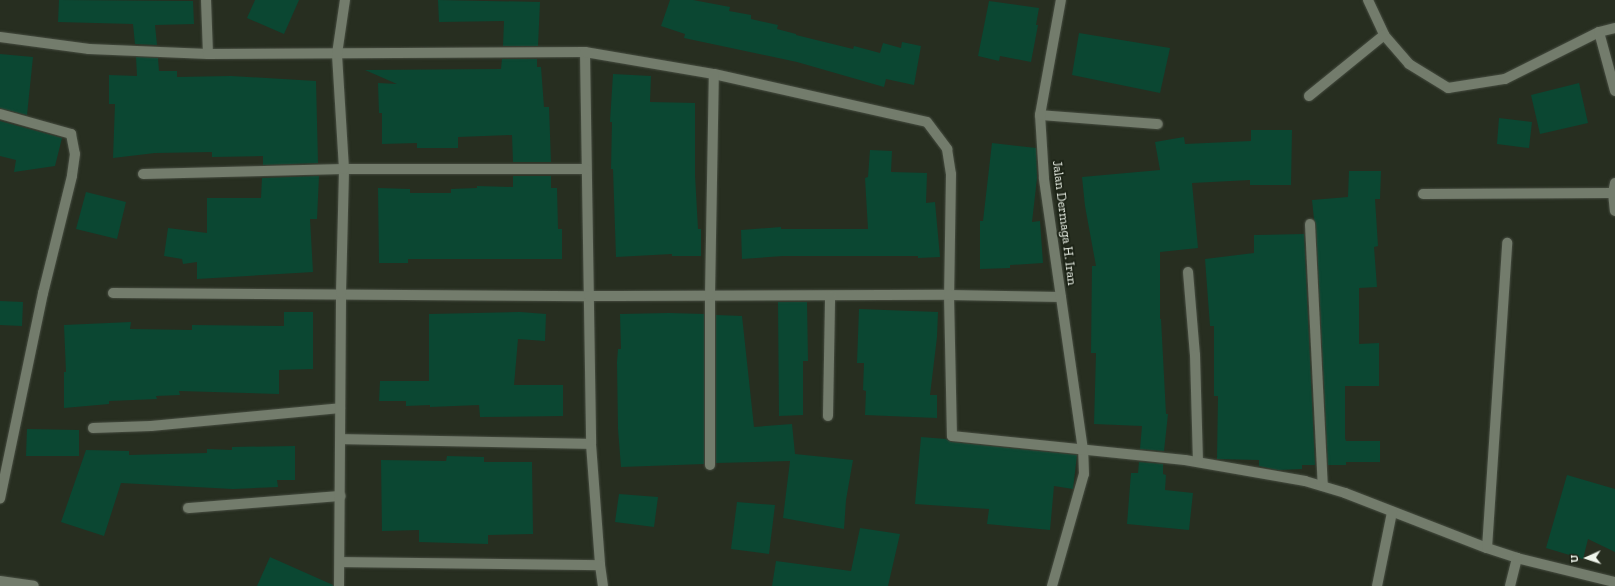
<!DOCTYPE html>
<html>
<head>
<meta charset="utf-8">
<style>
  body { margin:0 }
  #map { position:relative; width:1615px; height:586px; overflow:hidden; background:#272e20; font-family:"Zilla Slab",serif }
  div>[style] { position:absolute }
  .building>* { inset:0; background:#0b4732 }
  .roads { filter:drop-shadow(0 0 1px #464c40) drop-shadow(0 0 1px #464c40) }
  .minor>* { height:10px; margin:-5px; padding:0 5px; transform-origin:5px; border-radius:5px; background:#737c6c }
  span { translate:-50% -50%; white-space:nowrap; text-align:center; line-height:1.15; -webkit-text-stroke:4px #1d2417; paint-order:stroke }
  .street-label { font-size:13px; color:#f0f6ec }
  .north { position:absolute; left:1567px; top:538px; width:40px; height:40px; -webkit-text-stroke:3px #1d2417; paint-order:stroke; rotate:267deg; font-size:11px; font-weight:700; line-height:16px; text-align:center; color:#f0f6ec }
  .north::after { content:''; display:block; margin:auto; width:14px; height:18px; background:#f0f6ec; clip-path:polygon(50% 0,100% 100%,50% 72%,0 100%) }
</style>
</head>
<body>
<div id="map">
  <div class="building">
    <i style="clip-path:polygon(59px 0,193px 1px,194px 24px,155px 25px,157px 45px,135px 44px,133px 24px,58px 22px)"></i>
    <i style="clip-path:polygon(255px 0,299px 0,284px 34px,247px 18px)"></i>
    <i style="clip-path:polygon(438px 0,540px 2px,538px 46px,503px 46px,504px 21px,439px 22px)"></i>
    <i style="clip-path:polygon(670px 0,693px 0,730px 7px,729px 11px,751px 15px,751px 19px,778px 25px,777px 29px,796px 34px,796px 35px,853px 49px,854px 46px,880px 53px,883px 43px,901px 48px,902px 42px,921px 46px,914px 85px,886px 79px,884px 87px,797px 62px,684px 38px,685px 34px,661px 26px)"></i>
    <i style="clip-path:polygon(989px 1px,1039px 8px,1036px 25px,1038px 25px,1031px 62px,1000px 56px,999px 61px,978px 56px)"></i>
    <i style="clip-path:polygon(1079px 33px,1170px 48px,1160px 93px,1072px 75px)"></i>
    <i style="clip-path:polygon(0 54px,33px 57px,27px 115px,0 108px)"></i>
    <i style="clip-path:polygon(136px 57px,158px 58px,159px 71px,177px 71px,177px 77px,231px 76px,316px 81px,318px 163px,263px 165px,263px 156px,212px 157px,212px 152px,155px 153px,113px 158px,115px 104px,109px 104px,109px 75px,137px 76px)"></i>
    <i style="clip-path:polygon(502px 59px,537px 59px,537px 67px,541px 67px,544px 107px,549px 107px,551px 162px,513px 162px,512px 135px,458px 137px,458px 148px,417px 148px,417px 143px,382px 144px,382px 113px,379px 113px,378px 83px,397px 84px,365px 70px,501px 69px)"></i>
    <i style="clip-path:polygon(613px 74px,651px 76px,650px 102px,695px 103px,695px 175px,698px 229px,701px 229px,701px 256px,672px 256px,672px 254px,616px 257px,613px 169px,611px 169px,612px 122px,610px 122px)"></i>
    <i style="clip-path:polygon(1579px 83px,1588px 123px,1540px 134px,1531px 95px)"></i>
    <i style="clip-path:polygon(1499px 118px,1532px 122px,1529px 148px,1497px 144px)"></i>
    <i style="clip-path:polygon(0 121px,62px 138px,55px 166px,14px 172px,16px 160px,0 156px)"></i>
    <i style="clip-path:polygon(1251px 130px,1292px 130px,1291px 185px,1250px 185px,1250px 180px,1192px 183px,1198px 248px,1160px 252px,1160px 319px,1161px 319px,1166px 414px,1168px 414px,1164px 451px,1140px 449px,1142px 426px,1094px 424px,1096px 353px,1091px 353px,1092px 266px,1096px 266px,1085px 206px,1082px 177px,1160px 170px,1155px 142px,1184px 137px,1185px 144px,1251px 141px)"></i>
    <i style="clip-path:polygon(992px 143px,1036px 148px,1037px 178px,1032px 222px,1040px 221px,1043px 263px,1010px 265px,1010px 268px,980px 269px,980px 221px,983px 221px)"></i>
    <i style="clip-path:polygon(870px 150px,892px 151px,891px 172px,927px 173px,926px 203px,935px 202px,940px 257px,918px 258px,918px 256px,783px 256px,742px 259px,741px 230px,781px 227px,781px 229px,868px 229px,865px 178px,868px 177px)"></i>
    <i style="clip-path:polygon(1349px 171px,1381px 171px,1380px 199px,1375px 199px,1378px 246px,1374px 247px,1377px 287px,1359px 288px,1359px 344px,1379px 343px,1379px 386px,1345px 386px,1345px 438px,1346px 441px,1380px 441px,1380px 462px,1346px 462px,1346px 465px,1328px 465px,1316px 224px,1314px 219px,1312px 200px,1348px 197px)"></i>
    <i style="clip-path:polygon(319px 176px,317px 219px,310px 219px,313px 272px,197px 279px,197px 262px,183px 264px,182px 259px,164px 256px,168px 228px,207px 233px,207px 198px,261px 198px,262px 178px)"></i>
    <i style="clip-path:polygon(513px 176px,551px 176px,551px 188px,557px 188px,558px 229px,562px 229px,562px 259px,408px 259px,408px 263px,379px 263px,378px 188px,410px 189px,410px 193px,451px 193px,451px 189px,477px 188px,477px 186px,513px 187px)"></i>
    <i style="clip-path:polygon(86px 192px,126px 202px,117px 239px,76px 229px)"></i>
    <i style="clip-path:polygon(1304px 234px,1315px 465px,1302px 465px,1302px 469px,1278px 470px,1259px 466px,1259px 460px,1217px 459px,1218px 396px,1214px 396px,1214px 326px,1210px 326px,1205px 259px,1254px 253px,1254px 235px)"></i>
    <i style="clip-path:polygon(0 301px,23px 302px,22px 326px,0 325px)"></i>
    <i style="clip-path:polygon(778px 302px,807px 302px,808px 361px,803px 361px,803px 415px,779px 416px)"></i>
    <i style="clip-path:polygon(859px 309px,938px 312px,937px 337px,930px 395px,937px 395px,937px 418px,865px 415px,866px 391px,863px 390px,864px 363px,857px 363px)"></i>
    <i style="clip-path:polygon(284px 312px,313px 312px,313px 369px,279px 370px,279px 394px,179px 391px,180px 395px,156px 396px,157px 399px,109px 401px,109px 404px,64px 408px,64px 372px,66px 372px,64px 325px,131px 322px,130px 329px,192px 330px,192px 325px,284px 326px)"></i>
    <i style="clip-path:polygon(520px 312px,546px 314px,545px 341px,518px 339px,514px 385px,563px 385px,563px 416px,480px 417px,479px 405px,430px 407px,430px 405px,406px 406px,406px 401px,379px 401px,380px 381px,429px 381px,429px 314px)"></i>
    <i style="clip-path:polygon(669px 313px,704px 314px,704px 464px,621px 467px,618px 429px,617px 362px,618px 349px,621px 349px,620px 314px)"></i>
    <i style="clip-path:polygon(716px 315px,742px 316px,754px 427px,792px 424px,795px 454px,853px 460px,846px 500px,844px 529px,783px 518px,790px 461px,716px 463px)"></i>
    <i style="clip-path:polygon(27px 429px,79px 430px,79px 456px,26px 456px)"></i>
    <i style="clip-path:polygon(921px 437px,946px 439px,951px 442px,1077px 455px,1073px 489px,1054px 486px,1050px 530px,987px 524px,989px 509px,915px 504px)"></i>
    <i style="clip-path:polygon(295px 446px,295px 480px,277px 480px,278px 487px,233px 489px,121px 483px,104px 536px,61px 522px,86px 450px,129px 451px,129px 455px,207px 453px,207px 449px,232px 450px,232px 447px)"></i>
    <i style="clip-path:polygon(447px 456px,484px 457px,484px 462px,532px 462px,533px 534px,488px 535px,488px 544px,419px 542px,419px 530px,382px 531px,381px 460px,446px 461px)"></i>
    <i style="clip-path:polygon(1139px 462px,1163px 464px,1163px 474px,1166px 475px,1165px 490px,1193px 493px,1189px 530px,1127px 524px,1131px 473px,1138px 473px)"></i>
    <i style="clip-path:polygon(1567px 475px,1615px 489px,1615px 552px,1588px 539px,1583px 559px,1546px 548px)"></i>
    <i style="clip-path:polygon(619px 494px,658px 497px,654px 527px,615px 522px)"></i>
    <i style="clip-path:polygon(737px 502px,775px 505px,769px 554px,731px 549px)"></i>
    <i style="clip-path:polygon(860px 528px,900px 534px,888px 586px,772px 586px,776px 561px,851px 571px)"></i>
    <i style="clip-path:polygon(270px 557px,333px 585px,333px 586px,257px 586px)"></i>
  </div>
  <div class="roads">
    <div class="minor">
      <i style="left:1368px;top:0;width:38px;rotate:65deg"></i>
      <i style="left:1384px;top:35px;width:38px;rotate:49deg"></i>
      <i style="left:1409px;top:64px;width:46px;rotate:31.6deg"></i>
      <i style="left:1448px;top:88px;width:58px;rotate:-9deg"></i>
      <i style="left:1505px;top:79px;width:105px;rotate:-26.6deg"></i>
      <i style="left:1599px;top:32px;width:16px;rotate:-14deg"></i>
      <i style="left:1599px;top:32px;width:61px;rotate:74.8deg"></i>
      <i style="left:0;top:37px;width:90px;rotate:7.7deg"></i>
      <i style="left:89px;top:49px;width:119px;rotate:2.4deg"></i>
      <i style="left:208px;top:54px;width:54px;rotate:-92.1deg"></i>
      <i style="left:585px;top:52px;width:392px;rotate:89.1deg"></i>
      <i style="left:591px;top:444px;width:121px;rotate:85.7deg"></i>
      <i style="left:600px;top:565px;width:21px;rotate:82deg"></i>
      <i style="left:208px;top:54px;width:377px;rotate:-0.3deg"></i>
      <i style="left:585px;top:52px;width:131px;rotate:9.7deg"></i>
      <i style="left:714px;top:74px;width:218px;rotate:12.7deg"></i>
      <i style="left:927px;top:122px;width:34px;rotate:53deg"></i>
      <i style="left:947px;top:149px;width:25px;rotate:81deg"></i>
      <i style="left:951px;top:174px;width:121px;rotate:90.9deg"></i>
      <i style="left:949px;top:295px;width:141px;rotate:88.8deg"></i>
      <i style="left:952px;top:436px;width:234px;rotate:5.9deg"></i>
      <i style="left:1185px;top:460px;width:122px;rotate:9.9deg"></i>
      <i style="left:1305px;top:481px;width:42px;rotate:16.7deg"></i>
      <i style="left:1345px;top:493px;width:152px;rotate:21.2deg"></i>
      <i style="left:1487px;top:548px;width:32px;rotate:18deg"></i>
      <i style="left:1517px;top:558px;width:101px;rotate:13.8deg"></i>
      <i style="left:1309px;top:96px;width:97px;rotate:-39.1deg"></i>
      <i style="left:0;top:114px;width:74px;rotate:15.7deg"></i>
      <i style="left:71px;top:134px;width:20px;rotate:79deg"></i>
      <i style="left:75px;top:154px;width:22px;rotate:98deg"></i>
      <i style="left:72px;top:176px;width:121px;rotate:103.9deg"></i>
      <i style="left:43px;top:293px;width:210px;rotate:101.8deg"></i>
      <i style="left:1040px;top:115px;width:118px;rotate:4.4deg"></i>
      <i style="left:143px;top:174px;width:201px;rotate:-1.4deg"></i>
      <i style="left:344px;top:169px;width:242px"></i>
      <i style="left:1615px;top:183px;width:10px;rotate:101deg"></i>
      <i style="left:1613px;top:193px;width:18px;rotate:84deg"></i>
      <i style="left:1423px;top:194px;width:190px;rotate:-0.3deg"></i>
      <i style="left:1310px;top:224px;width:262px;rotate:87.2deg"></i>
      <i style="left:1188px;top:272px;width:83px;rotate:85.2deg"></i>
      <i style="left:1195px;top:355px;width:107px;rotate:88.4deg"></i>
      <i style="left:113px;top:293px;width:476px;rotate:0.4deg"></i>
      <i style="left:589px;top:296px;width:360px;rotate:-0.2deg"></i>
      <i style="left:949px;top:295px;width:112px;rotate:1deg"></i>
      <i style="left:828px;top:416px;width:120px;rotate:-89deg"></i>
      <i style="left:93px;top:428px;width:58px;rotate:-2deg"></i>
      <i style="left:151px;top:426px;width:190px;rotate:-5.4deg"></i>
      <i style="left:341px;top:439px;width:250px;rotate:1.1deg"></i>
      <i style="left:710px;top:465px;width:170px;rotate:-90deg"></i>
      <i style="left:710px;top:295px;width:221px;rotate:-89deg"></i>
      <i style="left:188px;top:508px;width:153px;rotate:-4.5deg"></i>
      <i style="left:1487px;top:548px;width:306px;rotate:-86.2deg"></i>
      <i style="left:341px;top:562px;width:259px;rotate:0.7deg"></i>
      <i style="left:0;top:581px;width:34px;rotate:8deg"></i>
      <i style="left:339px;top:586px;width:293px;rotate:-89.6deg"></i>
      <i style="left:341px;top:293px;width:124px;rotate:-88.6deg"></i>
      <i style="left:344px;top:169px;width:115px;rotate:-93.5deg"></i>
      <i style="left:337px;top:54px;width:55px;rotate:-81.6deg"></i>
      <i style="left:1052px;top:586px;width:116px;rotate:-74.1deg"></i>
      <i style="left:1084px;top:474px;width:24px;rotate:-92deg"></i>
      <i style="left:1083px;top:450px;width:275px;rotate:-98.2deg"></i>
      <i style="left:1044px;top:178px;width:63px;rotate:-93.6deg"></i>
      <i style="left:1040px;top:115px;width:117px;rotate:-79.7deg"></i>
      <i style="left:1377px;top:586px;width:76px;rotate:-78.5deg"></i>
      <i style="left:1510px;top:586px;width:29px;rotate:-76deg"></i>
    </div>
  </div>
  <div class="street-label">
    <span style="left:1064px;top:223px;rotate:83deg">Jalan Dermaga H. Iran</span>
  </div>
  <div class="north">U</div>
</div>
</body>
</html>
